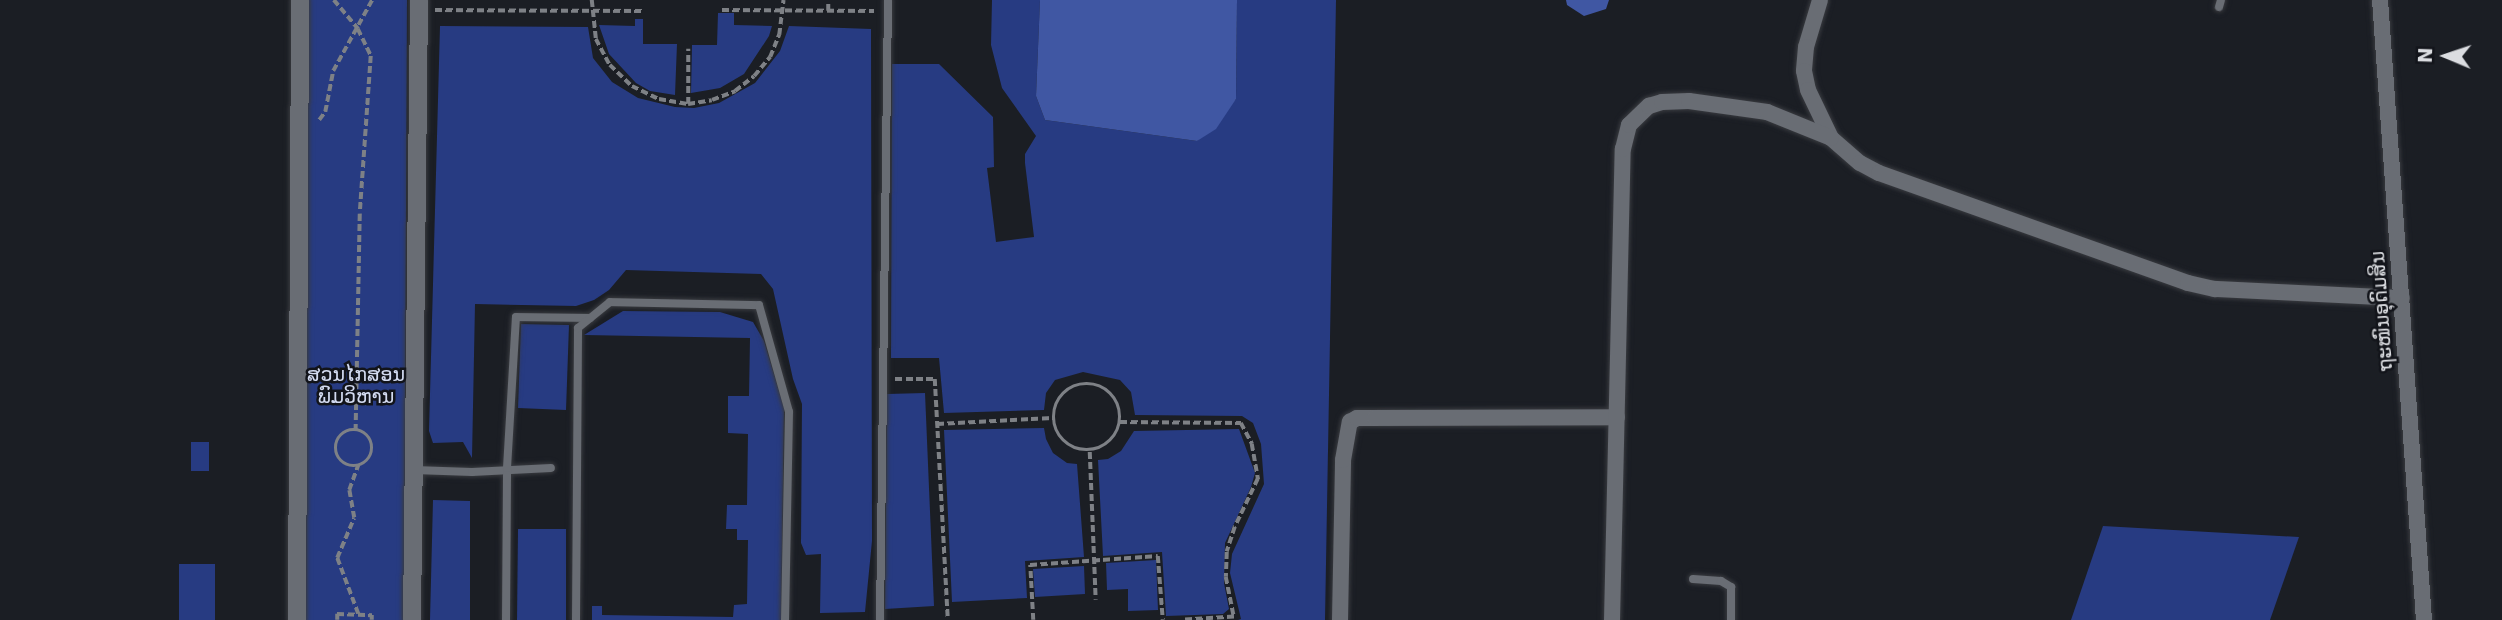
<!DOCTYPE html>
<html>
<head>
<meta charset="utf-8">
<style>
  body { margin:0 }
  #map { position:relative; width:2502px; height:620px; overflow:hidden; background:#1b1e24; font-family:"DejaVu Sans","Noto Sans Lao",sans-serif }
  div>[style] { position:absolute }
  .green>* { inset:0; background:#273b82 }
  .water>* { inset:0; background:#4057a3 }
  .path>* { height:3.5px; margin-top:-1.75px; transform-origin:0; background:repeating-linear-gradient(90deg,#7e8186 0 7px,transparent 0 10.5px) }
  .path>.ring { margin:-1.75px; padding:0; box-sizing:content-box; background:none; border:3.5px solid #7e8186; border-radius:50% }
  .roads { filter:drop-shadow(0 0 2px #393b40) drop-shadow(0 0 2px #393b40) }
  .lane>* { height:8px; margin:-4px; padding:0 4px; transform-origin:4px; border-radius:4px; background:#696d74 }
  .street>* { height:16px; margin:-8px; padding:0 8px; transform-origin:8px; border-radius:8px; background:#696d74 }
  .secondary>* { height:18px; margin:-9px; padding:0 9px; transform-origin:9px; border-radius:9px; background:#696d74 }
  span { translate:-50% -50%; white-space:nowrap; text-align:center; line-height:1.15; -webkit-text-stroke:5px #12141a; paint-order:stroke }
  .street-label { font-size:19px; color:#dbdde1 }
  .park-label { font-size:19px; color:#d3dbf1 }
  .north { position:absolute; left:2411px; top:21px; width:70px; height:70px; -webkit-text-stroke:5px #12141a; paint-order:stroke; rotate:272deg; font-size:19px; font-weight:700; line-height:28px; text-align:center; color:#dbdde1 }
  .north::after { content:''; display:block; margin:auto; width:24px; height:32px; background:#dbdde1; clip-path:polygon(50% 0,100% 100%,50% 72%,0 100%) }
</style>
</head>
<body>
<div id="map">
  <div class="green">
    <i style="clip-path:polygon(308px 0,407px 0,404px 620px,306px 620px)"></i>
    <i style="clip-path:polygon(992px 0,1040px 0,1036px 96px,1045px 120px,1197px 141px,1236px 99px,1237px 0,1336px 0,1325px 620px,1238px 620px,1241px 619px,1230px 573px,1232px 554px,1264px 484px,1261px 444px,1253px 423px,1242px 416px,1135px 415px,1131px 392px,1120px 380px,1083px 372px,1055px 380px,1046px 393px,1044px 410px,944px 413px,939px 358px,891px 358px,892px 64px,939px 64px,993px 117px,994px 167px,987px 168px,996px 242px,1034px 237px,1025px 163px,1025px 154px,1036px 136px,1002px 88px,991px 45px)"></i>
    <i style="clip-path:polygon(718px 13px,734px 13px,734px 25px,772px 26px,769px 36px,744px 74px,720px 88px,691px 93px,692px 45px,717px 45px)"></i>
    <i style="clip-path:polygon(635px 19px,643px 19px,643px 44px,677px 44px,675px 95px,650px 91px,636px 83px,609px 54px,599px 25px,635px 26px)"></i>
    <i style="clip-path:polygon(440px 26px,588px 27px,593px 58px,612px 82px,638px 98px,675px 107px,694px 108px,719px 103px,755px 83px,780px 51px,789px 26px,871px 29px,872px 541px,865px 612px,820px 613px,821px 554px,806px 555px,801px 543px,802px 404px,793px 379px,773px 289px,761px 274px,626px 270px,609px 290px,594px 300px,576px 306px,475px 304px,472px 458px,463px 442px,433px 443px,429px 431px)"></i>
    <i style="clip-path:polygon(623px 311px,720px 312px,753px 322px,764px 341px,784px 408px,781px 620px,592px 620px,592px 606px,602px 606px,602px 615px,733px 617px,734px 605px,747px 604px,748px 540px,737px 540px,737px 529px,726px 529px,727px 505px,747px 505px,748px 434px,728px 433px,728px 396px,749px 396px,750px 338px,584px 335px)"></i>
    <i style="clip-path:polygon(521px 324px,569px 325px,566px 410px,518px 408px)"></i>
    <i style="clip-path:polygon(925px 393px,934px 606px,885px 609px,887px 394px)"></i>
    <i style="clip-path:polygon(1044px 428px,1046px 439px,1053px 453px,1067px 463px,1077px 464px,1084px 557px,1025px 561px,1027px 598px,952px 602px,944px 430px)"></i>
    <i style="clip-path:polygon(1239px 429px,1255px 473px,1251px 487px,1225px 543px,1224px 583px,1229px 609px,1223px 614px,1166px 616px,1162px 552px,1103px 556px,1098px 460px,1108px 459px,1121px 451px,1134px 431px)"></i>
    <i style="clip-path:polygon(191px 442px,209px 442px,209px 471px,191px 471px)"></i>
    <i style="clip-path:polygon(433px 500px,470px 501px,470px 620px,430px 620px)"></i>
    <i style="clip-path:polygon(2103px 526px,2299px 537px,2270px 620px,2071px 620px)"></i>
    <i style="clip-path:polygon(518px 529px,566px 529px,566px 620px,517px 620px)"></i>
    <i style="clip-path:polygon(1156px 560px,1158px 610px,1128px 611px,1128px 589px,1107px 590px,1106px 563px)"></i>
    <i style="clip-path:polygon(179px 564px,215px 564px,215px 620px,179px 620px)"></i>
    <i style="clip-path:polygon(1084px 566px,1085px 594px,1035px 597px,1033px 569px)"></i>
  </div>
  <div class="water">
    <i style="clip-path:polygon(1040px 0,1237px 0,1236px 99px,1216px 129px,1197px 141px,1045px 120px,1036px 96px)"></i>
    <i style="clip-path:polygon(1566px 0,1609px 0,1606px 9px,1584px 16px,1567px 5px)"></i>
  </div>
  <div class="path">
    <i style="left:334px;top:0;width:38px;rotate:50deg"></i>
    <i style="left:358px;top:29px;width:30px;rotate:64deg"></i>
    <i style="left:371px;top:56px;width:158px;rotate:94deg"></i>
    <i style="left:360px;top:214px;width:216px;rotate:91.1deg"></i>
    <i style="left:592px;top:0;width:39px;rotate:84deg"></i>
    <i style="left:596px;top:39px;width:30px;rotate:62deg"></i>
    <i style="left:610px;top:65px;width:30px;rotate:44deg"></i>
    <i style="left:632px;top:86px;width:30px;rotate:26deg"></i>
    <i style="left:659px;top:99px;width:29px;rotate:10deg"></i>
    <i style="left:688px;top:104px;width:24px;rotate:-9deg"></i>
    <i style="left:712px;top:100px;width:25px;rotate:-21deg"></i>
    <i style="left:735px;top:91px;width:24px;rotate:-38deg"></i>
    <i style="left:754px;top:76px;width:25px;rotate:-50deg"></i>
    <i style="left:770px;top:57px;width:24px;rotate:-68deg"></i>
    <i style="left:779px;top:35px;width:35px;rotate:-83deg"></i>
    <i style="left:435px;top:10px;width:210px;rotate:0.3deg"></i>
    <i style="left:722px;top:10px;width:152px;rotate:0.4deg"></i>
    <i style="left:828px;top:11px;width:11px;rotate:-90deg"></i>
    <i style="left:688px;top:104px;width:55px;rotate:-90deg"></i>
    <i style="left:319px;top:120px;width:10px;rotate:-53deg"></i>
    <i style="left:325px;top:112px;width:42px;rotate:-79deg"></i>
    <i style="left:333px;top:71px;width:81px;rotate:-61.2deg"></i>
    <i style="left:895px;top:379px;width:40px"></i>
    <i style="left:935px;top:379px;width:241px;rotate:86.9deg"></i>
    <i class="ring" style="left:1054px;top:384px;width:62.5px;height:62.5px"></i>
    <i style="left:1120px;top:422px;width:121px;rotate:0.5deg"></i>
    <i style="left:1241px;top:423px;width:24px;rotate:62deg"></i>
    <i style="left:1252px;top:444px;width:36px;rotate:80deg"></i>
    <i style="left:1258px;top:479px;width:53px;rotate:115.6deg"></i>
    <i style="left:1235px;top:527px;width:26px;rotate:108deg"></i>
    <i style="left:1227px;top:552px;width:25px;rotate:92deg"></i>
    <i style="left:1226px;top:577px;width:41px;rotate:78.7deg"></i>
    <i style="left:1234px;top:617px;width:49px;rotate:176.5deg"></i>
    <i style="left:937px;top:424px;width:116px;rotate:-3deg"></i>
    <i class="ring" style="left:336px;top:430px;width:32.5px;height:32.5px"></i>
    <i style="left:1090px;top:452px;width:148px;rotate:87.7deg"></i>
    <i style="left:358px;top:614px;width:60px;rotate:-110.6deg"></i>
    <i style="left:337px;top:558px;width:43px;rotate:-67deg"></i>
    <i style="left:354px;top:518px;width:28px;rotate:-100deg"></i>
    <i style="left:349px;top:490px;width:27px;rotate:-70deg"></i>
    <i style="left:337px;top:620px;width:6px;rotate:-90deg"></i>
    <i style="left:337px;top:614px;width:35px;rotate:2deg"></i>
    <i style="left:372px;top:615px;width:5px;rotate:90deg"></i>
    <i style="left:1033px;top:620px;width:55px;rotate:-93.1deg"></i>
    <i style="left:1030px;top:565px;width:128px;rotate:-4deg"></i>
    <i style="left:1158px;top:556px;width:64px;rotate:85.5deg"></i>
  </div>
  <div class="roads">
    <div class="lane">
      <i style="left:2219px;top:7px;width:7px;rotate:-74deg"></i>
      <i style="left:414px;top:470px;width:58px;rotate:2deg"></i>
      <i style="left:472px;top:472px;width:79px;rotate:-2.9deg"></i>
      <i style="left:1693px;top:579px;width:28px;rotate:4deg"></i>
      <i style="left:1721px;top:581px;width:12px;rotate:31deg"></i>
      <i style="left:1731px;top:587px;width:33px;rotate:90deg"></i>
      <i style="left:506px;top:620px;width:152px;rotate:-89.6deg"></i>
      <i style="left:507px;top:468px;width:151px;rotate:-86.6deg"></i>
      <i style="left:516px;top:317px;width:74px;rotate:0.8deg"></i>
      <i style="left:576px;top:620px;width:292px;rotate:-89.6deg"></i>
      <i style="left:578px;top:328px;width:41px;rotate:-39.1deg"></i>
      <i style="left:610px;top:302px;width:149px;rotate:1.2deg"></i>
      <i style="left:759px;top:305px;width:111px;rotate:74.3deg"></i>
      <i style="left:789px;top:412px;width:208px;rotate:91.1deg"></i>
      <i style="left:880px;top:620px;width:620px;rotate:-89.26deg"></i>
    </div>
    <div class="street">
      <i style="left:1820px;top:0;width:49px;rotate:106.6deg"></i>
      <i style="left:1806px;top:47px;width:24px;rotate:95deg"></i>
      <i style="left:1804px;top:71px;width:19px;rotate:78deg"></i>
      <i style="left:1808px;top:90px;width:53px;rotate:64.4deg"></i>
      <i style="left:1831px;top:138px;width:38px;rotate:41deg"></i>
      <i style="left:1860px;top:163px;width:21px;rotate:28deg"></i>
      <i style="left:1879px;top:173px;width:328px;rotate:19.6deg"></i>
      <i style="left:2188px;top:283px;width:28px;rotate:13deg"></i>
      <i style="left:2215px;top:289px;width:187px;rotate:2.8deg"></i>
      <i style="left:2380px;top:0;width:622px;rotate:85.94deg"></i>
      <i style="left:1340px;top:620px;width:160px;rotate:-88.9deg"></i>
      <i style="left:1343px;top:460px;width:39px;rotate:-80deg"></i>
      <i style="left:1350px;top:422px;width:8px;rotate:-30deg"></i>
      <i style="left:1357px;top:418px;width:18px"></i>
      <i style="left:1375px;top:418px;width:242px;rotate:-0.2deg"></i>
      <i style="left:1612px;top:620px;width:471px;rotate:-88.7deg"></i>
      <i style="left:1623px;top:149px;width:25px;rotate:-76deg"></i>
      <i style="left:1629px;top:125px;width:28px;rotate:-44deg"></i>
      <i style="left:1649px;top:106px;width:14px;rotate:-17deg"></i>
      <i style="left:1662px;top:102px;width:27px;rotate:-2deg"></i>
      <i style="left:1689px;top:101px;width:79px;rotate:8deg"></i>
      <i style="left:1767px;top:112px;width:69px;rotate:22.1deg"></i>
    </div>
    <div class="secondary">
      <i style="left:297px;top:620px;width:620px;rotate:-89.72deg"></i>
      <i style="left:412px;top:620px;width:620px;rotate:-89.35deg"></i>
    </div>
  </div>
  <div class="street-label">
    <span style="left:2382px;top:311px;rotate:-94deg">ຖະໜົນອຸດົມສິນ</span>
  </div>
  <div class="park-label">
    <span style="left:356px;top:386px">ສວນໄກສອນ<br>ພົມວິຫານ</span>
  </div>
  <div class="north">N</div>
</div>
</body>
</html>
